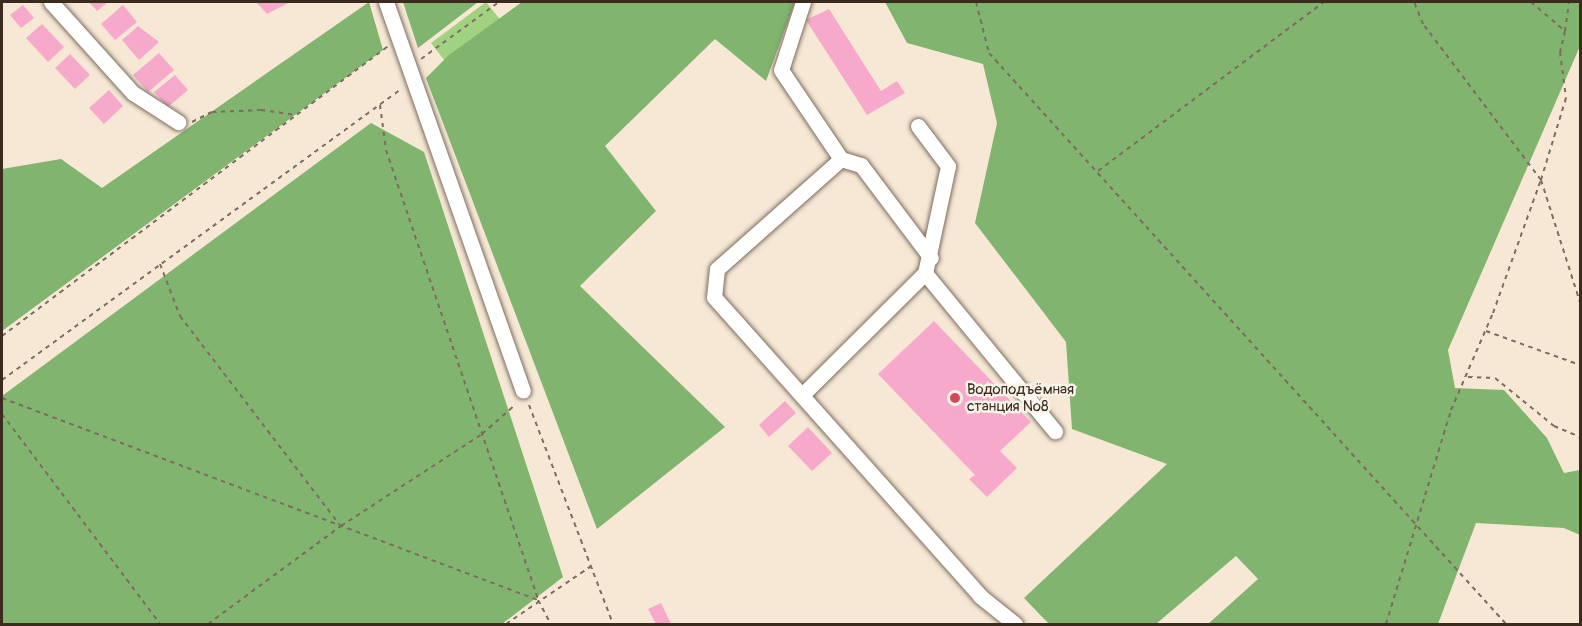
<!DOCTYPE html>
<html>
<head>
<meta charset="utf-8">
<style>
  body { margin:0 }
  #map { position:relative; width:1582px; height:626px; overflow:hidden; background:#f6e8d5; font-family:Pangolin,sans-serif }
  div>[style] { position:absolute }
  .green>* { inset:0; background:#a0d281 }
  .forest>* { inset:0; background:#80b46f }
  .building>* { inset:0; background:#f7a9cb }
  .path>* { height:2px; margin-top:-1px; transform-origin:0; background:repeating-linear-gradient(90deg,#7c6c5e 0 4.5px,transparent 0 9px) }
  .roads { filter:drop-shadow(0 0 2px #7c6c5e) drop-shadow(0 0 2px #7c6c5e) }
  .minor>* { height:15px; margin:-7.5px; padding:0 7.5px; transform-origin:7.5px; border-radius:7.5px; background:#fff }
  .dots>* { width:16px; height:16px; translate:-50% -50%; box-sizing:border-box; border:3px solid #f7f3e8; border-radius:50% }
  span { translate:-50% -50%; white-space:nowrap; text-align:center; line-height:1.15; -webkit-text-stroke:5px #f7f3e8; paint-order:stroke }
  .poi-label { font-size:15px; color:#3b2a1e }
  .left { translate:0 -50%; text-align:left }
  .frame { position:absolute; inset:0; border:3px solid #3b2a1e; pointer-events:none }
</style>
</head>
<body>
<div id="map">
  <div class="green">
    <i style="clip-path:polygon(486px 2px,507px 28px,452px 70px,431px 43px)"></i>
  </div>
  <div class="forest">
    <i style="clip-path:polygon(369px 2px,383px 50px,2px 331px,2px 169px,61px 159px,102px 188px)"></i>
    <i style="clip-path:polygon(403px 2px,478px 2px,418px 48px)"></i>
    <i style="clip-path:polygon(522px 2px,795px 2px,766px 81px,715px 39px,605px 146px,656px 211px,580px 286px,725px 427px,597px 529px,426px 78px,449px 55px)"></i>
    <i style="clip-path:polygon(885px 2px,1580px 2px,1580px 46px,1448px 350px,1455px 388px,1504px 390px,1547px 438px,1564px 473px,1580px 470px,1580px 535px,1564px 528px,1476px 523px,1438px 624px,1208px 624px,1258px 579px,1236px 556px,1156px 624px,1049px 624px,1024px 598px,1167px 464px,1072px 429px,1066px 342px,975px 223px,997px 123px,983px 64px,907px 43px)"></i>
    <i style="clip-path:polygon(371px 123px,424px 152px,563px 577px,502px 624px,2px 624px,2px 396px)"></i>
  </div>
  <div class="building">
    <i style="clip-path:polygon(89px 2px,108px 2px,97px 11px)"></i>
    <i style="clip-path:polygon(256px 2px,290px 2px,267px 14px)"></i>
    <i style="clip-path:polygon(23px 5px,34px 18px,21px 28px,10px 15px)"></i>
    <i style="clip-path:polygon(123px 5px,137px 22px,115px 40px,101px 24px)"></i>
    <i style="clip-path:polygon(829px 9px,881px 91px,897px 81px,905px 93px,867px 115px,806px 20px)"></i>
    <i style="clip-path:polygon(42px 24px,64px 47px,48px 62px,26px 38px)"></i>
    <i style="clip-path:polygon(138px 26px,159px 42px,139px 60px,122px 40px)"></i>
    <i style="clip-path:polygon(159px 53px,174px 70px,148px 92px,133px 75px)"></i>
    <i style="clip-path:polygon(70px 54px,90px 75px,75px 89px,55px 68px)"></i>
    <i style="clip-path:polygon(175px 75px,188px 90px,168px 107px,154px 92px)"></i>
    <i style="clip-path:polygon(109px 90px,123px 106px,104px 124px,89px 108px)"></i>
    <i style="clip-path:polygon(934px 321px,1031px 422px,1000px 451px,1017px 468px,987px 497px,969px 479px,975px 475px,878px 374px)"></i>
    <i style="clip-path:polygon(785px 401px,796px 413px,769px 437px,759px 425px)"></i>
    <i style="clip-path:polygon(808px 427px,832px 453px,812px 471px,788px 446px)"></i>
    <i style="clip-path:polygon(661px 603px,671px 624px,656px 624px,648px 609px)"></i>
  </div>
  <div class="path">
    <i style="left:976px;top:2px;width:53px;rotate:75.7deg"></i>
    <i style="left:989px;top:53px;width:770px;rotate:47.84deg"></i>
    <i style="left:1531px;top:2px;width:45px;rotate:40.5deg"></i>
    <i style="left:1565px;top:31px;width:22px;rotate:103deg"></i>
    <i style="left:1560px;top:52px;width:46px;rotate:82.6deg"></i>
    <i style="left:1566px;top:98px;width:86px;rotate:107deg"></i>
    <i style="left:1541px;top:180px;width:128px;rotate:72.3deg"></i>
    <i style="left:1565px;top:31px;width:29px;rotate:-82deg"></i>
    <i style="left:421px;top:59px;width:97px;rotate:-36.2deg"></i>
    <i style="left:380px;top:105px;width:45px;rotate:82.4deg"></i>
    <i style="left:386px;top:150px;width:475px;rotate:71.3deg"></i>
    <i style="left:538px;top:600px;width:27px;rotate:62deg"></i>
    <i style="left:192px;top:122px;width:22px;rotate:-27deg"></i>
    <i style="left:212px;top:112px;width:49px;rotate:-2.3deg"></i>
    <i style="left:261px;top:110px;width:34px;rotate:8deg"></i>
    <i style="left:1098px;top:171px;width:282px;rotate:-36.8deg"></i>
    <i style="left:160px;top:264px;width:56px;rotate:69deg"></i>
    <i style="left:180px;top:316px;width:262px;rotate:52.6deg"></i>
    <i style="left:1486px;top:331px;width:100px;rotate:19.9deg"></i>
    <i style="left:2px;top:336px;width:483px;rotate:-36.9deg"></i>
    <i style="left:1468px;top:377px;width:27px;rotate:2deg"></i>
    <i style="left:1495px;top:378px;width:76px;rotate:39.1deg"></i>
    <i style="left:1554px;top:426px;width:28px;rotate:23deg"></i>
    <i style="left:2px;top:380px;width:494px;rotate:-36.1deg"></i>
    <i style="left:2px;top:398px;width:573px;rotate:20.65deg"></i>
    <i style="left:529px;top:405px;width:235px;rotate:69deg"></i>
    <i style="left:2px;top:414px;width:263px;rotate:53deg"></i>
    <i style="left:208px;top:624px;width:165px;rotate:-36.4deg"></i>
    <i style="left:341px;top:526px;width:168px;rotate:-33.1deg"></i>
    <i style="left:482px;top:434px;width:45px;rotate:-41.4deg"></i>
    <i style="left:506px;top:624px;width:102px;rotate:-34.2deg"></i>
    <i style="left:1386px;top:624px;width:224px;rotate:-73.1deg"></i>
    <i style="left:1451px;top:410px;width:106px;rotate:-66.6deg"></i>
    <i style="left:1493px;top:313px;width:141px;rotate:-70.2deg"></i>
    <i style="left:1541px;top:180px;width:196px;rotate:-127.1deg"></i>
    <i style="left:1423px;top:24px;width:24px;rotate:-112deg"></i>
  </div>
  <div class="roads">
    <div class="minor">
      <i style="left:51px;top:2px;width:122px;rotate:48deg"></i>
      <i style="left:133px;top:93px;width:54px;rotate:32.8deg"></i>
      <i style="left:386px;top:2px;width:412px;rotate:70.6deg"></i>
      <i style="left:803px;top:2px;width:71px;rotate:107.9deg"></i>
      <i style="left:781px;top:70px;width:107px;rotate:56deg"></i>
      <i style="left:841px;top:159px;width:166px;rotate:138.4deg"></i>
      <i style="left:717px;top:269px;width:28px;rotate:96deg"></i>
      <i style="left:714px;top:297px;width:400px;rotate:48.3deg"></i>
      <i style="left:980px;top:596px;width:45px;rotate:38.7deg"></i>
      <i style="left:918px;top:126px;width:50px;rotate:53.1deg"></i>
      <i style="left:948px;top:166px;width:109px;rotate:102.1deg"></i>
      <i style="left:841px;top:159px;width:21px;rotate:17deg"></i>
      <i style="left:861px;top:165px;width:116px;rotate:53deg"></i>
      <i style="left:802px;top:395px;width:173px;rotate:-44.8deg"></i>
      <i style="left:925px;top:273px;width:205px;rotate:50.6deg"></i>
    </div>
  </div>
  <div class="dots">
    <i style="left:955px;top:398px;background:#d1495b"></i>
  </div>
  <div class="poi-label">
    <span class="left" style="left:967px;top:398px">Водоподъёмная<br>станция №8</span>
  </div>
  <div class="frame"></div>
</div>
</body>
</html>
